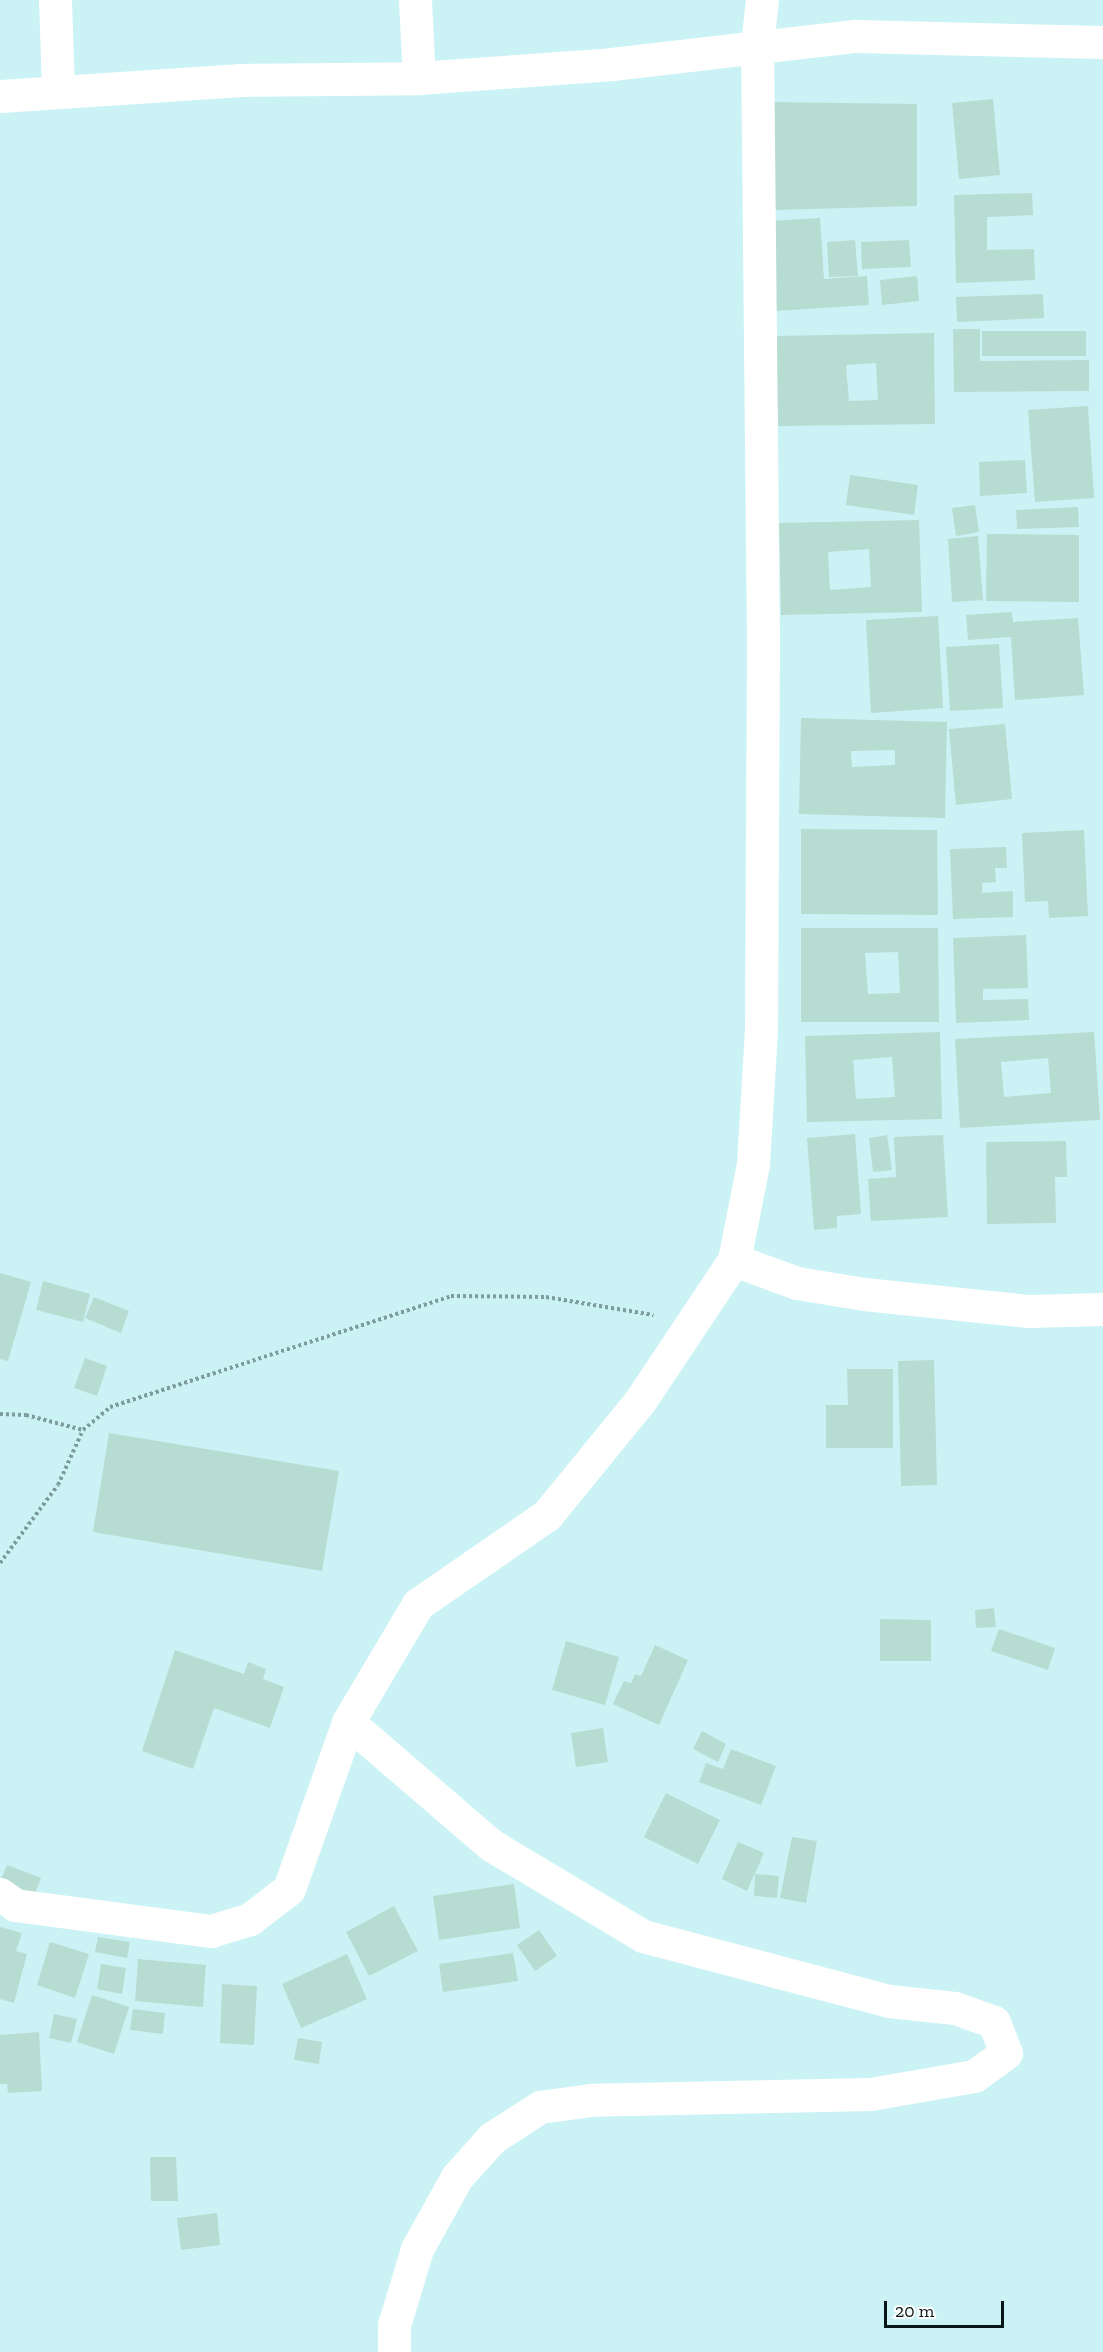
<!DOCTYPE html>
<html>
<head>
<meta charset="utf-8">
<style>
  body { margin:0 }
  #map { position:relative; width:1103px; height:2352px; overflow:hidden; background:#cbf3f5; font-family:"Zilla Slab",serif }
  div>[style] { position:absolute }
  .building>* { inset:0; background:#b7dcd1 }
  .path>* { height:4px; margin-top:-2px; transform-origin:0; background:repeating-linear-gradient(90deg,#7e9c9e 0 3px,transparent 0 6px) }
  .street>* { height:33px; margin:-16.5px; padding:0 16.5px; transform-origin:16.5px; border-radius:16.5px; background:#fff }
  span { translate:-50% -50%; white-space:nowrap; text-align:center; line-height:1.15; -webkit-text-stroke:4.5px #fff; paint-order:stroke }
  .scale { position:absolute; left:884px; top:2301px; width:120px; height:27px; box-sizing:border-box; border:3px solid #081718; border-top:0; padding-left:8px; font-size:18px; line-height:21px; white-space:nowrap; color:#081718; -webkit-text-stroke:4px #fff; paint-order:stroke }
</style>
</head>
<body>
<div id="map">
  <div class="building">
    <i style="clip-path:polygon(993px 99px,1000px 175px,959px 179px,952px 103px)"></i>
    <i style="clip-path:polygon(768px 102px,917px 104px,917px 206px,775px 210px)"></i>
    <i style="clip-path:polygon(1032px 193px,1033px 215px,987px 217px,987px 250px,1034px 249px,1035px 280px,956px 283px,954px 195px)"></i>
    <i style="clip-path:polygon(820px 218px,824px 279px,867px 276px,869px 305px,775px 311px,770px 221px)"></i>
    <i style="clip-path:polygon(855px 240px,858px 276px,829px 277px,827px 242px)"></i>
    <i style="clip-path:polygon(909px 240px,911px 267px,862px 269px,861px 242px)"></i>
    <i style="clip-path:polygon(917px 276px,919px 301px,882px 305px,880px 280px)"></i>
    <i style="clip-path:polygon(1043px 294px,1044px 318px,957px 322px,956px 297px)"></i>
    <i style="clip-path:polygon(953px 329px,980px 329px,980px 361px,1089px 360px,1089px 391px,954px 392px)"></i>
    <i style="clip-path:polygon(982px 331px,1086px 331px,1086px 356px,982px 356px)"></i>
    <i style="clip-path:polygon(evenodd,934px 333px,935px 424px,778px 426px,776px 336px,934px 333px,876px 363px,878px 400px,849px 401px,846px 365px,876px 363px)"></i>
    <i style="clip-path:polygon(1088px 406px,1094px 498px,1035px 502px,1028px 410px)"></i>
    <i style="clip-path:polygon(1025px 460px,1027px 493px,980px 496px,979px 462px)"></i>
    <i style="clip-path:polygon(850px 475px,918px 485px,914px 515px,846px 505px)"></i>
    <i style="clip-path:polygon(975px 505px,979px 532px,956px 536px,952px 508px)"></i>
    <i style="clip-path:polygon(1078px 507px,1079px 527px,1017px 529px,1016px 510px)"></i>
    <i style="clip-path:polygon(evenodd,919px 520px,922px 612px,781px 615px,779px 523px,919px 520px,869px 549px,871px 587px,830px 590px,828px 552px,869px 549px)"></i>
    <i style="clip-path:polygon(987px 534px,1079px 535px,1079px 602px,986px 601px)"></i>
    <i style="clip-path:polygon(978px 536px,983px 600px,952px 602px,948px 539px)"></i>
    <i style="clip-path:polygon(1012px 612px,1013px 622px,1078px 618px,1084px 695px,1015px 700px,1011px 637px,968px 640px,966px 615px)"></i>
    <i style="clip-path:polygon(938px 616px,943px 708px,871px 713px,866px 620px)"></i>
    <i style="clip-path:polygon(999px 644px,1003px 708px,950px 711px,946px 647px)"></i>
    <i style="clip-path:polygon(evenodd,801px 718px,947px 722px,945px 818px,799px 814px,801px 718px,895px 750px,895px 765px,852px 767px,851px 751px,895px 750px)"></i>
    <i style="clip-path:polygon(1005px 724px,1012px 799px,956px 805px,949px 729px)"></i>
    <i style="clip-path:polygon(801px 829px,937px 830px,938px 915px,801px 914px)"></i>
    <i style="clip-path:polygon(1084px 830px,1088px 916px,1049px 918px,1048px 901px,1025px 902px,1022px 833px)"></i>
    <i style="clip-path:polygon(1006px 847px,1007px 868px,995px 868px,996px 882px,982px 883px,982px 893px,1013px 891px,1013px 917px,953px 919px,950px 849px)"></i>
    <i style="clip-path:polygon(evenodd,801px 928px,938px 928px,939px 1022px,801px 1022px,801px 928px,898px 952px,900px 993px,868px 994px,865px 953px,898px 952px)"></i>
    <i style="clip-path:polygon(1026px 935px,1028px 988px,983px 989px,983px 1000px,1028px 999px,1029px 1020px,956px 1023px,953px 938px)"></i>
    <i style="clip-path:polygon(evenodd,940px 1032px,942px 1119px,807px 1122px,805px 1036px,940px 1032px,892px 1057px,895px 1097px,856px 1099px,853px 1060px,892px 1057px)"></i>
    <i style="clip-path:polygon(evenodd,1094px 1032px,1100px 1120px,960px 1128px,955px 1039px,1094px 1032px,1048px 1058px,1051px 1093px,1004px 1097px,1001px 1062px,1048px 1058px)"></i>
    <i style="clip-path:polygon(855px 1134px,861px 1214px,837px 1216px,837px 1228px,814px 1230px,807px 1138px)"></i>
    <i style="clip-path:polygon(887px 1135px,892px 1170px,873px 1172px,869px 1138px)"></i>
    <i style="clip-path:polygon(943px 1135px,948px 1217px,871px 1221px,868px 1179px,896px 1177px,894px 1137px)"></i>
    <i style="clip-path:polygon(1066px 1141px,1067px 1177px,1055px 1177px,1056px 1223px,987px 1224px,986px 1142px)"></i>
    <i style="clip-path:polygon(0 1273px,31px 1282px,8px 1361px,0 1359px)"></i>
    <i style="clip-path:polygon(43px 1281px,90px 1294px,83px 1322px,36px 1310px)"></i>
    <i style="clip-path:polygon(94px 1297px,129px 1311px,121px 1333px,85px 1318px)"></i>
    <i style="clip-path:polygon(85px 1358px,107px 1366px,97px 1396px,74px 1388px)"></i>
    <i style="clip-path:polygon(934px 1360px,937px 1485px,901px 1486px,898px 1361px)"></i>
    <i style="clip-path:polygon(847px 1369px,893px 1369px,893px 1448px,826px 1448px,826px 1405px,848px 1405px)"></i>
    <i style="clip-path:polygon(109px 1433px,339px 1471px,322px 1571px,93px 1532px)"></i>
    <i style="clip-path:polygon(994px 1608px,996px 1627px,976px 1628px,975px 1610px)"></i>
    <i style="clip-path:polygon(880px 1619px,931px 1620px,931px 1661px,880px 1661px)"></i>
    <i style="clip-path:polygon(999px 1629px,1055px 1648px,1048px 1670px,991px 1651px)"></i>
    <i style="clip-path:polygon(566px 1641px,619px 1657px,605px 1705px,552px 1690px)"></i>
    <i style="clip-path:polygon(655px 1645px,688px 1660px,659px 1725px,613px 1704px,624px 1681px,631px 1683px,635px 1674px,641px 1676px)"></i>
    <i style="clip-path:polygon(175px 1650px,244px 1674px,248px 1662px,266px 1669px,263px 1679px,284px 1687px,270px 1728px,214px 1708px,193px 1769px,142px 1751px)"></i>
    <i style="clip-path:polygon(603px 1728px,608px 1762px,576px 1767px,571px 1733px)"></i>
    <i style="clip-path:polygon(702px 1731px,726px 1744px,718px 1762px,693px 1749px)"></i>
    <i style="clip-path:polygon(731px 1749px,776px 1766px,761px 1805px,699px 1782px,706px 1763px,723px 1769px)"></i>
    <i style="clip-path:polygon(666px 1793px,720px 1820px,698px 1864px,644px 1837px)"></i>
    <i style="clip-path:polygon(792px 1837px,817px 1841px,806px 1903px,780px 1898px)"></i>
    <i style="clip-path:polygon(738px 1842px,764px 1853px,747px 1891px,722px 1879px)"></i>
    <i style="clip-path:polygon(7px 1865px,41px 1878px,31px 1904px,0 1882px)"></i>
    <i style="clip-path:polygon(755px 1874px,779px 1876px,777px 1898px,754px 1896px)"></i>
    <i style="clip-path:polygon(514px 1884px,520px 1928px,439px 1940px,433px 1896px)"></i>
    <i style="clip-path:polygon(394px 1906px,418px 1951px,369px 1976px,346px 1932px)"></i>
    <i style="clip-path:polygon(0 1927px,22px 1933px,16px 1951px,27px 1954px,14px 2003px,0 1999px)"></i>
    <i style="clip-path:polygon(539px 1930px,557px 1956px,535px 1971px,517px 1945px)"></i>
    <i style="clip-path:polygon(98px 1937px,130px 1942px,127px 1958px,95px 1952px)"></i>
    <i style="clip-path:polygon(50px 1942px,89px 1954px,75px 1998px,37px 1985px)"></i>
    <i style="clip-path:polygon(513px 1953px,518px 1981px,443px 1992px,439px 1964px)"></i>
    <i style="clip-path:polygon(347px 1954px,367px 1999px,301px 2028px,282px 1984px)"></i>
    <i style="clip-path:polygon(138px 1959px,206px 1965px,203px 2007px,135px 2001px)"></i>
    <i style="clip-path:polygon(101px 1964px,126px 1968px,122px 1994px,97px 1989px)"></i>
    <i style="clip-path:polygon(222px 1984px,257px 1986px,254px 2045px,220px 2043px)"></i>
    <i style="clip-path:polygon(92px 1995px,129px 2007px,114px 2054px,77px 2042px)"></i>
    <i style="clip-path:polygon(133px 2009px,165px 2013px,163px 2034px,130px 2030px)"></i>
    <i style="clip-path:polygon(54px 2014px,77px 2019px,71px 2043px,49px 2038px)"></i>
    <i style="clip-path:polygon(39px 2032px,42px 2091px,8px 2093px,7px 2084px,0 2084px,0 2035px)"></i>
    <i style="clip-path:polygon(298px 2038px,322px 2042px,319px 2064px,294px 2060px)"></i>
    <i style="clip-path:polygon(150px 2157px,176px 2157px,178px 2201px,151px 2201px)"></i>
    <i style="clip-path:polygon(217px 2213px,220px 2245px,181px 2250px,177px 2218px)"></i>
  </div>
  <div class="path">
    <i style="left:0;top:1414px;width:26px;rotate:2deg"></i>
    <i style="left:26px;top:1415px;width:59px;rotate:14.7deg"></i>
    <i style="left:0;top:1563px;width:97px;rotate:-53.4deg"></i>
    <i style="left:58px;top:1485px;width:60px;rotate:-65.6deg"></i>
    <i style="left:83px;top:1430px;width:35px;rotate:-40deg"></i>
    <i style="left:110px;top:1407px;width:359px;rotate:-18deg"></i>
    <i style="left:451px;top:1296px;width:95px;rotate:0.6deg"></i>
    <i style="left:546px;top:1297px;width:109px;rotate:9.5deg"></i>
  </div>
  <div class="street">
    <i style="left:55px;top:0;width:91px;rotate:88.1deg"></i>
    <i style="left:415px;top:0;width:78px;rotate:87.1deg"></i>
    <i style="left:0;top:96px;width:242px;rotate:-3.8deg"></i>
    <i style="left:241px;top:80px;width:178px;rotate:-0.6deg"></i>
    <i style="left:419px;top:78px;width:194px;rotate:-4.1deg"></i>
    <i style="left:612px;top:64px;width:245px;rotate:-6.6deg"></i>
    <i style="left:855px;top:36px;width:248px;rotate:1.4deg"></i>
    <i style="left:734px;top:1260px;width:67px;rotate:20.1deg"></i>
    <i style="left:797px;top:1283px;width:68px;rotate:9.3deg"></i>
    <i style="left:864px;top:1294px;width:166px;rotate:5.9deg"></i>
    <i style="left:1029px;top:1311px;width:74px;rotate:-1.5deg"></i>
    <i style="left:348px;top:1722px;width:189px;rotate:40.7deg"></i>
    <i style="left:491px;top:1845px;width:177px;rotate:30.9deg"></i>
    <i style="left:643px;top:1936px;width:254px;rotate:14.8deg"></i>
    <i style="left:889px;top:2001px;width:66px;rotate:6.1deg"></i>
    <i style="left:955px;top:2008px;width:41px;rotate:19.7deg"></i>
    <i style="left:994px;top:2022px;width:33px;rotate:69deg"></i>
    <i style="left:1006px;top:2053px;width:39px;rotate:144deg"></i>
    <i style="left:974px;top:2076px;width:105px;rotate:170.1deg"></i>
    <i style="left:871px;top:2094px;width:280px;rotate:178.8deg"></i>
    <i style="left:591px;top:2100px;width:51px;rotate:172.2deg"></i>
    <i style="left:540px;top:2107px;width:57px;rotate:147.1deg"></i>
    <i style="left:492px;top:2138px;width:52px;rotate:131.9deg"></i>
    <i style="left:457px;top:2177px;width:82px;rotate:119.1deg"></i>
    <i style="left:417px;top:2249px;width:79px;rotate:106.8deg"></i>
    <i style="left:394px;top:2325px;width:27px;rotate:90deg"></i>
    <i style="left:0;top:1894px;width:19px;rotate:36deg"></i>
    <i style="left:15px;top:1905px;width:198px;rotate:7.6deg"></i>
    <i style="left:211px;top:1931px;width:41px;rotate:-17.1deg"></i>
    <i style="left:250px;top:1919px;width:49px;rotate:-37.6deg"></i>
    <i style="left:289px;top:1889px;width:177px;rotate:-70.5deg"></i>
    <i style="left:348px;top:1722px;width:137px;rotate:-59.3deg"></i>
    <i style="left:418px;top:1604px;width:157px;rotate:-34.6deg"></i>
    <i style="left:547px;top:1515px;width:147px;rotate:-50.8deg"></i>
    <i style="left:640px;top:1401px;width:169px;rotate:-56.3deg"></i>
    <i style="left:734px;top:1260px;width:98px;rotate:-78.8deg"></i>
    <i style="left:753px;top:1164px;width:135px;rotate:-86.6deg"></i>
    <i style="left:761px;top:1029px;width:386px;rotate:-89.7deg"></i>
    <i style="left:763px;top:643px;width:598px;rotate:-90.57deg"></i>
    <i style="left:757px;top:45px;width:45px;rotate:-83.7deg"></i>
  </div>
  <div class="scale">20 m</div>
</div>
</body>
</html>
